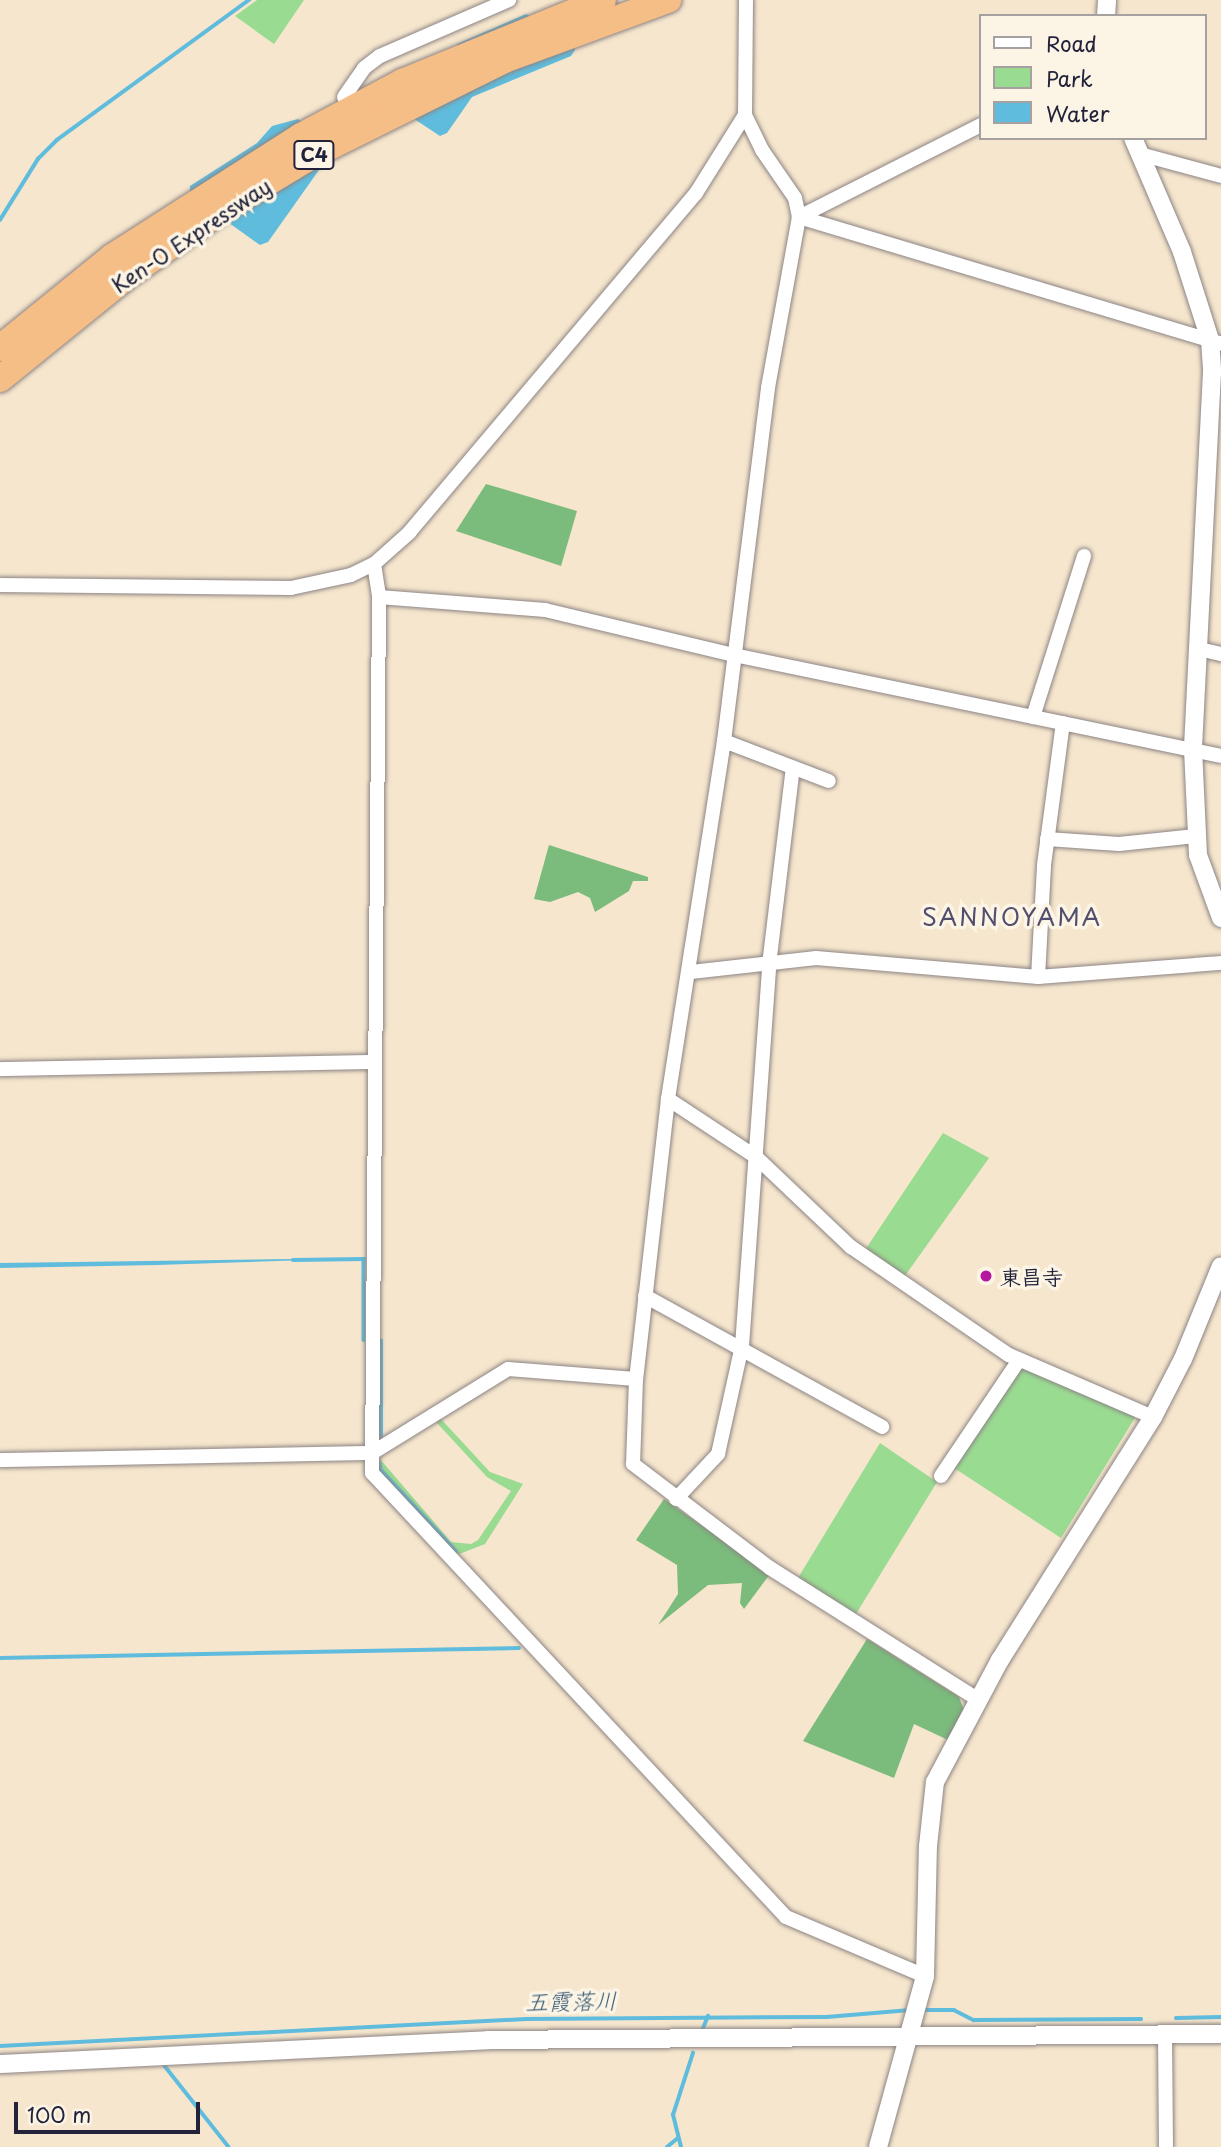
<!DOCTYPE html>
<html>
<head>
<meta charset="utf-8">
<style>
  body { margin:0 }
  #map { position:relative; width:1221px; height:2147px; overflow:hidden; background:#f6e6cd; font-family:"Playpen Sans","Klee One",sans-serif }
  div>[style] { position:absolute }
  .green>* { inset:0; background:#9adb92 }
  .forest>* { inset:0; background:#7bbb7c }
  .water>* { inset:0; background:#5fbcdd }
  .stream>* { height:3.5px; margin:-1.75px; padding:0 1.75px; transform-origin:1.75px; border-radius:1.75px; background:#5fbcdd }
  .roads { filter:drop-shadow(0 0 2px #8c8484) drop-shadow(0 0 2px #8c8484) }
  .minor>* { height:14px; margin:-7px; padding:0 7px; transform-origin:7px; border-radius:7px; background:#fff }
  .tertiary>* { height:18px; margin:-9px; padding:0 9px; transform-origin:9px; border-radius:9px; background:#fff }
  .motorway>* { height:26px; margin:-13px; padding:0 13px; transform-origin:13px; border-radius:13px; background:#f6be87 }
  .dots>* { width:19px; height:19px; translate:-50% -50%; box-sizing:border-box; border:4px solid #fcf5e5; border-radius:50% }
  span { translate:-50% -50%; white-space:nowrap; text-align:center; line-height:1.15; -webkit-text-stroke:7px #fcf5e5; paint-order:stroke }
  .shield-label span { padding:2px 5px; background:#fcf5e5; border:2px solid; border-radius:5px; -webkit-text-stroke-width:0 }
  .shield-label { font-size:19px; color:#22223b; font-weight:700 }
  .street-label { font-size:21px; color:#22223b }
  .poi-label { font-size:21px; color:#22223b; font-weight:700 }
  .left { translate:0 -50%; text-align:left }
  .water-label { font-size:23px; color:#375874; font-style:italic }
  .quarter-label { font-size:24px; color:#544e6e; letter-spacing:2px }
  .legend { position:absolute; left:979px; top:14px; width:228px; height:126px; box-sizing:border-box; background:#fcf5e5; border:2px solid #a5a1a1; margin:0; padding:9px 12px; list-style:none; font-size:21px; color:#22223b }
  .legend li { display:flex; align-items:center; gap:14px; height:35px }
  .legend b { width:35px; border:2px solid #a5a1a1 }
  .scale { position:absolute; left:14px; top:2102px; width:186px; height:32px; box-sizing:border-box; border:4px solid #22223b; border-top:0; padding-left:9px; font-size:21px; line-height:24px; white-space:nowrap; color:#22223b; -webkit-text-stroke:5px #fcf5e5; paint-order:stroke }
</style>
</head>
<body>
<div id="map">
  <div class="green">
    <i style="clip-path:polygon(257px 0,304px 0,274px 44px,235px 16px)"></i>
    <i style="clip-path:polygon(943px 1133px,989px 1158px,902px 1280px,867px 1252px,867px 1247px)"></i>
    <i style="clip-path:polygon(1019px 1367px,1136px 1416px,1061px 1538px,954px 1468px)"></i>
    <i style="clip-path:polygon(441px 1419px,490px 1472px,523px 1484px,485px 1544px,454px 1556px,378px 1472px,377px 1463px,380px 1459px,451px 1542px,471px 1544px,478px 1540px,511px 1491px,487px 1477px,436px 1422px)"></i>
    <i style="clip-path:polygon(880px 1443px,937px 1482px,856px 1614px,798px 1578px)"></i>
  </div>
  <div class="forest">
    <i style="clip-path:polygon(486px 484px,577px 511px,561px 566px,456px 531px)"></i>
    <i style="clip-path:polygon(549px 845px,648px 877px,648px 881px,633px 881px,629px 891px,595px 912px,590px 898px,578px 892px,550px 902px,534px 899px)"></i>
    <i style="clip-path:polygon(664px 1499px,770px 1574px,744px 1609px,740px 1603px,742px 1583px,708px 1585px,658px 1625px,678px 1594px,677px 1565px,636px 1540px)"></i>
    <i style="clip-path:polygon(867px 1639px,959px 1697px,964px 1710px,948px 1740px,914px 1724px,894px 1778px,803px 1741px)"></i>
  </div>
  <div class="water">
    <i style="clip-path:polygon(526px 14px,572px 39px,575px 50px,571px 56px,472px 97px,447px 133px,440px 136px,390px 103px,456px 53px,457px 44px)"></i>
    <i style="clip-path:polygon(298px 119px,336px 146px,268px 242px,260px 245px,190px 195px,190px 186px,257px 143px,272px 126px)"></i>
    <i style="clip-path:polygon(368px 1258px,157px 1265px,0 1268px,0 1263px)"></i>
  </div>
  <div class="stream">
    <i style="left:0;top:220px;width:72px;rotate:-58.1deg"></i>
    <i style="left:38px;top:159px;width:27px;rotate:-45deg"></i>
    <i style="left:57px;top:140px;width:238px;rotate:-36.1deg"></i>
    <i style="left:293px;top:1260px;width:71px;rotate:-0.8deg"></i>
    <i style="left:364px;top:1259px;width:81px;rotate:90deg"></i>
    <i style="left:381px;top:1436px;width:95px;rotate:-90deg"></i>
    <i style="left:380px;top:1464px;width:6px;rotate:81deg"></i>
    <i style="left:381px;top:1470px;width:110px;rotate:47.2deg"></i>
    <i style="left:0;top:1658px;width:519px;rotate:-1.1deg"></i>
    <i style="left:922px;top:2010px;width:32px"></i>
    <i style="left:954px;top:2010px;width:22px;rotate:27deg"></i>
    <i style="left:974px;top:2020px;width:167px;rotate:-0.3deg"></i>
    <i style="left:1176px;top:2018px;width:45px;rotate:-1.3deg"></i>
    <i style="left:702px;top:2031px;width:16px;rotate:-68deg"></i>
    <i style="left:0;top:2046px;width:527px;rotate:-2.94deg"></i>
    <i style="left:526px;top:2019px;width:301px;rotate:-0.4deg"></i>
    <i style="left:827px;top:2017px;width:83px;rotate:-4.8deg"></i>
    <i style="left:165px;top:2066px;width:103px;rotate:51.7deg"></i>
    <i style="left:667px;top:2147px;width:14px;rotate:-39deg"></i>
    <i style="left:681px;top:2147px;width:33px;rotate:-104deg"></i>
    <i style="left:673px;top:2115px;width:65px;rotate:-72.1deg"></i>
  </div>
  <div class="roads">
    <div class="minor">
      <i style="left:746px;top:0;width:115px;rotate:90.5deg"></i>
      <i style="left:745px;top:115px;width:39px;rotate:64deg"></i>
      <i style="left:762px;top:150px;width:58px;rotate:55.5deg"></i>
      <i style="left:795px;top:198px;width:19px;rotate:78deg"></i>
      <i style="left:799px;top:217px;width:174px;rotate:100.3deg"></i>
      <i style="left:768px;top:388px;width:356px;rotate:97.1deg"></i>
      <i style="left:724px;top:741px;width:362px;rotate:98.9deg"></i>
      <i style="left:668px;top:1099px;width:282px;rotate:96.5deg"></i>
      <i style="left:636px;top:1379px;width:85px;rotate:92deg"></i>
      <i style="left:633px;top:1464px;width:172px;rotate:37.2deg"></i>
      <i style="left:770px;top:1568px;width:247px;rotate:32.3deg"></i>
      <i style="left:344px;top:97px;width:35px;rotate:-55deg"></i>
      <i style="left:364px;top:68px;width:20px;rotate:-37deg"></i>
      <i style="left:380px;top:56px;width:141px;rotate:-23.5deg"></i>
      <i style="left:745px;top:115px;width:92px;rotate:122.1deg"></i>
      <i style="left:696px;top:193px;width:444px;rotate:130.2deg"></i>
      <i style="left:410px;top:532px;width:48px;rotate:138.4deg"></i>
      <i style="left:374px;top:564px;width:33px;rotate:81deg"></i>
      <i style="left:379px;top:597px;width:876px;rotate:90.46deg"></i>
      <i style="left:372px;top:1473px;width:607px;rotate:47deg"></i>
      <i style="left:786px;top:1917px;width:151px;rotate:23deg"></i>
      <i style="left:1140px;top:154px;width:84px;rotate:15.2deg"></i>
      <i style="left:799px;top:217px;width:441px;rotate:16.7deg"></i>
      <i style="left:799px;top:217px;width:204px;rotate:-26.8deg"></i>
      <i style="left:0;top:585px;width:291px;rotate:0.6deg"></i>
      <i style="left:291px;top:588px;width:61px;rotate:-12.2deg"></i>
      <i style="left:351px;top:575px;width:25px;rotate:-26deg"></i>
      <i style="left:379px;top:597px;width:167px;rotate:4.5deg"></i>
      <i style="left:545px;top:610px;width:194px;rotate:13.4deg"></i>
      <i style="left:734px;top:655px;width:497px;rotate:11.7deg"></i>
      <i style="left:1199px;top:649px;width:23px;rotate:13deg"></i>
      <i style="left:1033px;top:717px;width:169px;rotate:-72.4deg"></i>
      <i style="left:724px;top:741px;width:112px;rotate:20.9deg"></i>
      <i style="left:1047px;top:839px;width:72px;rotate:4deg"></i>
      <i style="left:1119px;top:844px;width:77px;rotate:-5.9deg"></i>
      <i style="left:691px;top:972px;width:126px;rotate:-6.4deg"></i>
      <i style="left:816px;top:958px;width:223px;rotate:4.9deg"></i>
      <i style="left:1038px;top:977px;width:184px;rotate:-4.4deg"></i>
      <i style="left:1038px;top:977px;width:112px;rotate:-86.9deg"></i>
      <i style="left:1044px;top:865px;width:143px;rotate:-82.4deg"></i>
      <i style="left:0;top:1069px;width:375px;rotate:-1.1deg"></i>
      <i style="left:668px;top:1099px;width:105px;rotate:33.4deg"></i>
      <i style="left:756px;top:1157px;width:131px;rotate:43.5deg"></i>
      <i style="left:851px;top:1247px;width:191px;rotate:34.4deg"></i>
      <i style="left:1009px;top:1355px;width:157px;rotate:23.3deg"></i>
      <i style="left:645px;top:1296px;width:271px;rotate:28.9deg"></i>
      <i style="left:0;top:1460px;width:372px;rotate:-1.1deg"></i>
      <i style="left:372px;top:1453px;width:160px;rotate:-31.7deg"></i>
      <i style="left:508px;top:1369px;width:128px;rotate:4.5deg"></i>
      <i style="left:941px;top:1476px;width:140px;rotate:-56.1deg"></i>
      <i style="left:676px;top:1499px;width:62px;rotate:-47deg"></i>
      <i style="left:718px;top:1454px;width:111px;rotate:-77.5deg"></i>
      <i style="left:742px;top:1346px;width:382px;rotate:-85.9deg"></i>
      <i style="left:769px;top:965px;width:198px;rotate:-83.1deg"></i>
      <i style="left:1165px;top:2034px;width:113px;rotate:89.5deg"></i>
    </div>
    <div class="tertiary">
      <i style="left:1106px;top:16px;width:16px;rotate:-86deg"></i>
      <i style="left:1133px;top:138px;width:124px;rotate:66.7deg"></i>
      <i style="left:1182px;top:252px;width:92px;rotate:72.3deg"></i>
      <i style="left:1210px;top:340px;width:32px;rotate:86deg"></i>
      <i style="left:1212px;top:372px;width:377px;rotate:92.9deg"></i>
      <i style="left:1193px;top:749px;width:106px;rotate:87.3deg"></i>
      <i style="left:1198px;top:855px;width:67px;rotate:69.9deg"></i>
      <i style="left:0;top:2064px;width:489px;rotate:-2.8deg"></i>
      <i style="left:488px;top:2040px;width:733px;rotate:-0.47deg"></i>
      <i style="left:878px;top:2147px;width:177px;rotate:-74.6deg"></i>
      <i style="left:925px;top:1976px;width:130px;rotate:-88.7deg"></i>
      <i style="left:928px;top:1846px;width:64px;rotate:-83.8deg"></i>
      <i style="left:935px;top:1782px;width:138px;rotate:-62deg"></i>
      <i style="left:1000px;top:1660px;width:287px;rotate:-57.8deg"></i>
      <i style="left:1153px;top:1417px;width:65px;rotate:-62.7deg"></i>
      <i style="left:1183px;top:1359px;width:100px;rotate:-67.8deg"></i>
    </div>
    <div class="motorway">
      <i style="left:0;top:348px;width:144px;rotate:-39.1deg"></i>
      <i style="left:112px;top:257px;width:224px;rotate:-32.6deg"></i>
      <i style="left:301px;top:136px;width:115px;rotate:-28.1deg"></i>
      <i style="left:402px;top:82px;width:217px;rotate:-22.2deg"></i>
      <i style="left:0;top:379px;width:164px;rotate:-39deg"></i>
      <i style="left:127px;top:276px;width:116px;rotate:-34.8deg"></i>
      <i style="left:222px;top:210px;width:106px;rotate:-31.1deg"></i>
      <i style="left:313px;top:155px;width:213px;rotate:-26.4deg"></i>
      <i style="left:504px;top:60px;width:175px;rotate:-20.1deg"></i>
    </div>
  </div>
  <div class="dots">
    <i style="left:986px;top:1276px;background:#b5179e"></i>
  </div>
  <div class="shield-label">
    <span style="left:314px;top:155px">C4</span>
  </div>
  <div class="street-label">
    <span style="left:191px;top:235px;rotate:-34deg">Ken-O Expressway</span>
  </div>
  <div class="poi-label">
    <span class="left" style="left:1000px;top:1276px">東昌寺</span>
  </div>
  <div class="water-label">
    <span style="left:571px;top:2001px;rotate:-1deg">五霞落川</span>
  </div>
  <div class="quarter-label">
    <span style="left:1012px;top:917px">SANNOYAMA</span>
  </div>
  <ul class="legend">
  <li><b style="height:9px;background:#fff"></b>Road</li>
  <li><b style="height:19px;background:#9adb92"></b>Park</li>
  <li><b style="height:19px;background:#5fbcdd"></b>Water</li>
  </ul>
  <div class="scale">100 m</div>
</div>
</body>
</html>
